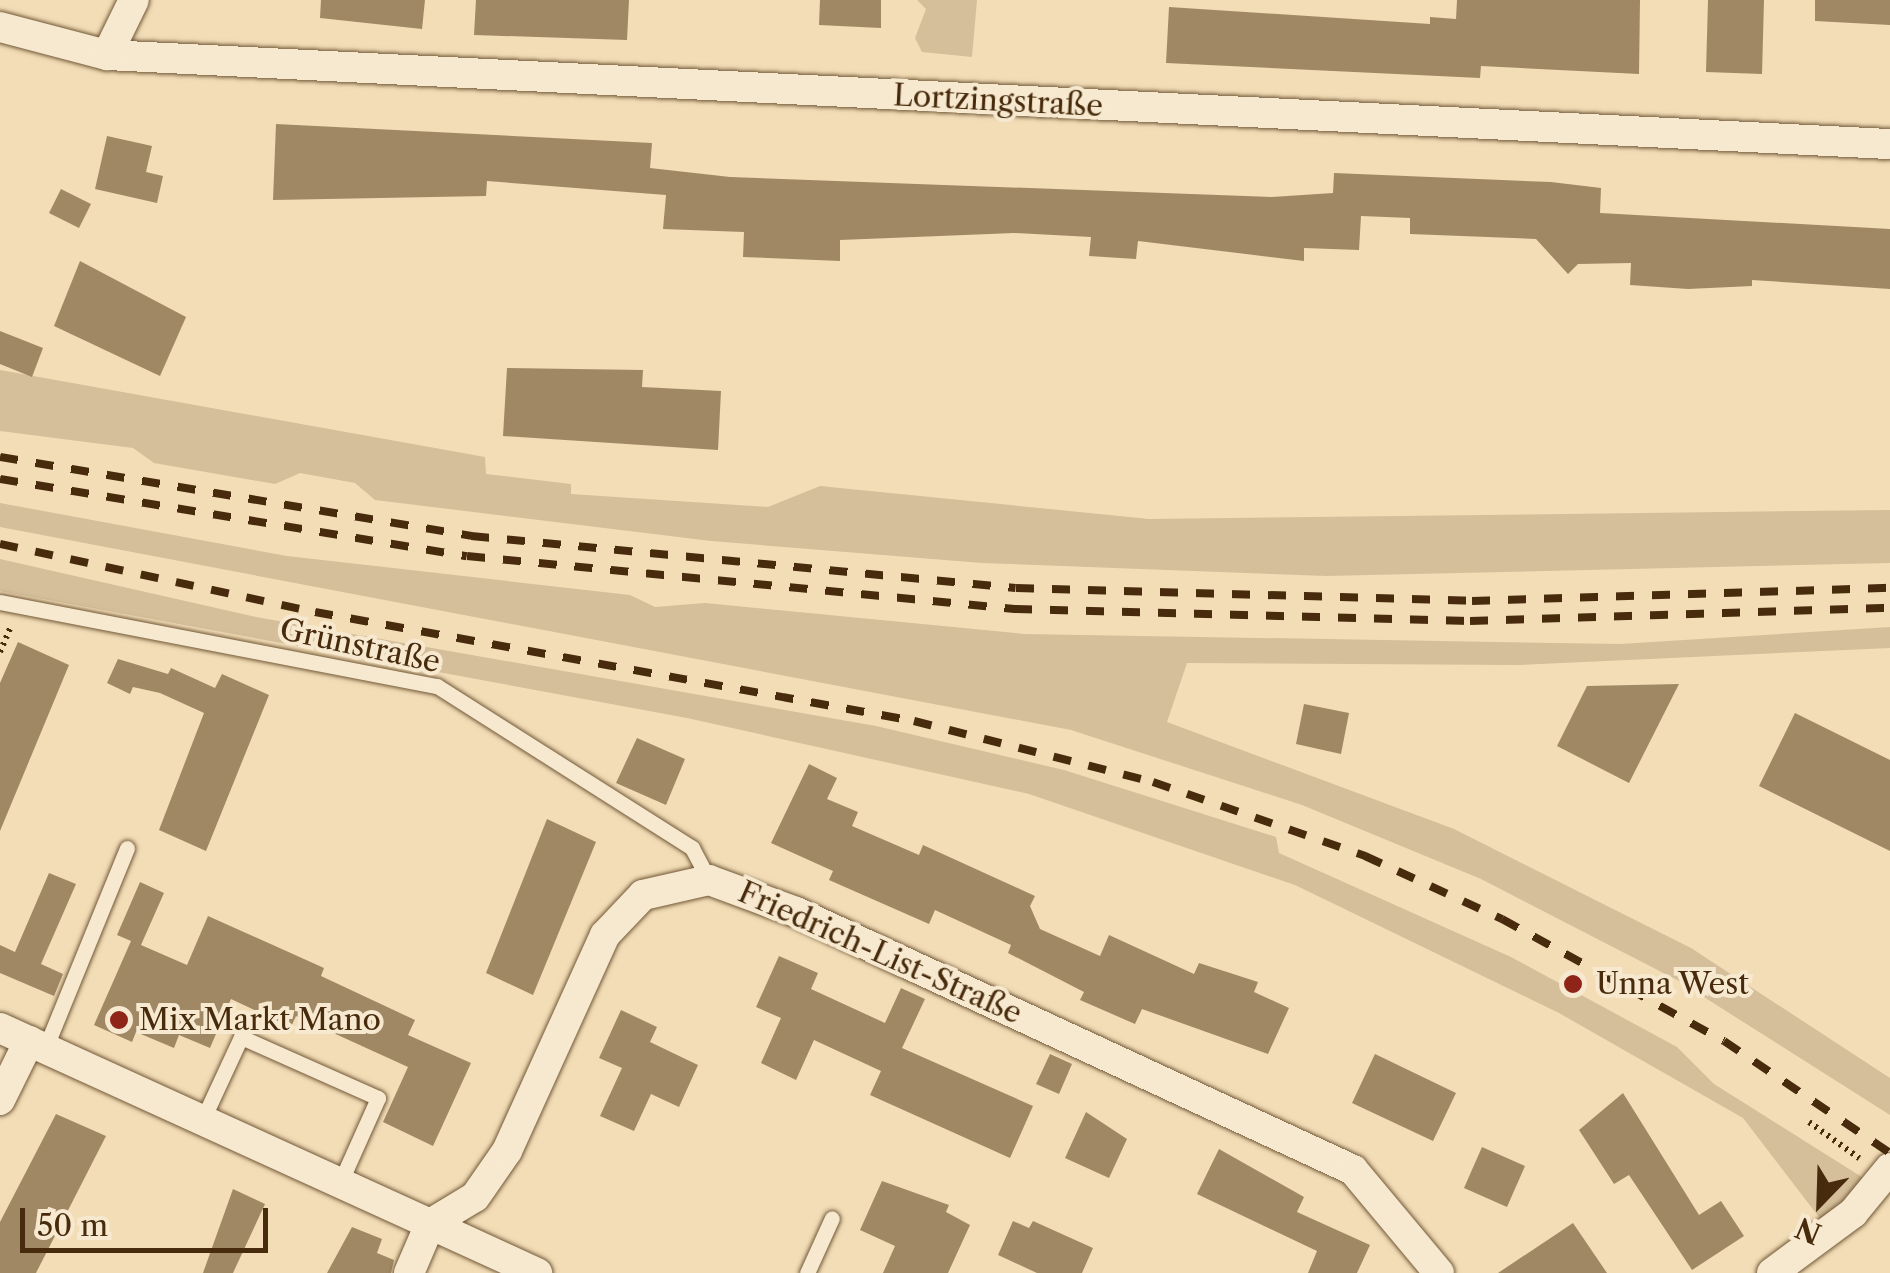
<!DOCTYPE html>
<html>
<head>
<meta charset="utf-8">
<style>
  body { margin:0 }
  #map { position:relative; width:1890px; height:1273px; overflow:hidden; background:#f2ddb7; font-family:"Libre Caslon Text",serif }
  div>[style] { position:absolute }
  .green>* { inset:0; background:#d5bf9a }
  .building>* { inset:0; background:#a08865 }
  .path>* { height:6px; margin-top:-3px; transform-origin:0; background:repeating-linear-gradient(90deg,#472b0c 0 2.5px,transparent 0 7.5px) }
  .roads { filter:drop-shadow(0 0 2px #725837) drop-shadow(0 0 2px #725837) }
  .service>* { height:15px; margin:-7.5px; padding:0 7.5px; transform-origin:7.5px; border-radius:7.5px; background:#f7e9d0 }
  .minor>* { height:30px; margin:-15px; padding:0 15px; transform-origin:15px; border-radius:15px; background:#f7e9d0 }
  .rail>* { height:8px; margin-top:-4px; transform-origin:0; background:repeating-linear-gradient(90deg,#472b0c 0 18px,transparent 0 36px) }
  .dots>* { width:28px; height:28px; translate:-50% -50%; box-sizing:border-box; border:5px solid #f7e9d0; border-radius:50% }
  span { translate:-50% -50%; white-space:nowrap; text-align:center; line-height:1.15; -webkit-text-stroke:8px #f7e9d0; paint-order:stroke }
  .street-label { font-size:30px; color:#472b0c }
  .poi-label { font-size:30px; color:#472b0c }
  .left { translate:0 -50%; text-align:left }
  .north { position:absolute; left:1770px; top:1153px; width:100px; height:100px; -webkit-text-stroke:8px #f7e9d0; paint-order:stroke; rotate:203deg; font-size:28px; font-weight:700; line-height:40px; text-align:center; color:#472b0c }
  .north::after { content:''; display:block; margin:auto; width:35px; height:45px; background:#472b0c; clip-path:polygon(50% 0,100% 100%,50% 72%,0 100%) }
  .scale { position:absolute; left:20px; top:1208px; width:248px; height:45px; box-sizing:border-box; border:5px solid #472b0c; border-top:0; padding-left:12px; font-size:30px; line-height:35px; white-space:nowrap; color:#472b0c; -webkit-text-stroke:8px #f7e9d0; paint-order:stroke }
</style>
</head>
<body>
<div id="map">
  <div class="green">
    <i style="clip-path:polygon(917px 0,977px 0,972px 57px,922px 52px,915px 38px,926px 9px)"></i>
    <i style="clip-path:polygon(0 370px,485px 457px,486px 474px,571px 484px,571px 494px,768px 507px,820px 486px,1149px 519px,1890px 510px,1890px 563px,1326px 576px,982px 563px,711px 541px,375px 500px,355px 483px,300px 473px,275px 484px,154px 463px,133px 448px,0 431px)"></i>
    <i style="clip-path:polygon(0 503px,287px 556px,630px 595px,655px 607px,705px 603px,1025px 634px,1620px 644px,1890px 627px,1890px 648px,1518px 665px,1187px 663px,1167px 722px,1454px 829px,1691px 948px,1890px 1078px,1890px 1115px,1677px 980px,1481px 879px,1302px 805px,1071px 730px,0 527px)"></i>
    <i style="clip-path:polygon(0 559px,256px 617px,876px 726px,1064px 770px,1276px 837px,1279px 853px,1511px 957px,1677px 1047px,1714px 1084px,1865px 1179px,1822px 1221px,1743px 1118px,1559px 1013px,1295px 885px,1029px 794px,687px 718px,0 591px)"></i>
  </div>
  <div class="building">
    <i style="clip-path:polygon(321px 0,425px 0,422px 29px,320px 18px)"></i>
    <i style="clip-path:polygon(476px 0,629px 0,627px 40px,474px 35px)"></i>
    <i style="clip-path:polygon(820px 0,881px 0,881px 28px,819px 25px)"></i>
    <i style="clip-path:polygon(1457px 0,1640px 0,1639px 74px,1481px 66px,1480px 78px,1166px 63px,1169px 7px,1430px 24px,1430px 17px,1456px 19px)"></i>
    <i style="clip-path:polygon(1708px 0,1764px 0,1762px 74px,1706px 72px)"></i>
    <i style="clip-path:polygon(1815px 0,1890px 0,1890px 25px,1815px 21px)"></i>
    <i style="clip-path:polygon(276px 124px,652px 143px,650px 168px,730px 177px,1272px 197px,1333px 193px,1334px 173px,1551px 182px,1601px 188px,1600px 213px,1890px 229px,1890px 289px,1752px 280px,1752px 286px,1688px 289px,1630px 285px,1631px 263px,1578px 264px,1568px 274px,1536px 239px,1410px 234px,1410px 218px,1361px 216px,1359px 250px,1304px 248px,1304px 261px,1138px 241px,1136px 259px,1089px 256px,1091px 237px,1014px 233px,840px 240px,840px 261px,743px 257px,744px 232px,663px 229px,666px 195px,487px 181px,486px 196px,273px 200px)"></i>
    <i style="clip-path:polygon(107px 136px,152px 146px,146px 172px,163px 176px,157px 203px,95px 189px)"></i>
    <i style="clip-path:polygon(61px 189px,91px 204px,79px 228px,49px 213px)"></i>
    <i style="clip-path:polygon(80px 261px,186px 317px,160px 376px,54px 326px)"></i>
    <i style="clip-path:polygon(0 331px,43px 348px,32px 377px,0 364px)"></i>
    <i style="clip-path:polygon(507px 368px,643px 370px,642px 387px,721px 391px,718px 450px,503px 436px)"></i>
    <i style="clip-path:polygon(18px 642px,69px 665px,0 831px,0 683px)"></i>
    <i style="clip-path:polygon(118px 659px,168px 674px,171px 668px,215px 688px,222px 674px,269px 695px,206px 851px,159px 830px,204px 713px,160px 693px,133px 687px,130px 694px,107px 683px)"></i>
    <i style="clip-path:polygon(1679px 684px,1629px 783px,1557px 746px,1587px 686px)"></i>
    <i style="clip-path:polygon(1304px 704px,1349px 713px,1341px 754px,1296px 744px)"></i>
    <i style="clip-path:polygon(1795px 713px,1890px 760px,1890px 851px,1759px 786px)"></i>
    <i style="clip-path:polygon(637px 738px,685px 759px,666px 805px,616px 783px)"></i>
    <i style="clip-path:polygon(809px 764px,837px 778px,827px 799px,858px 812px,852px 826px,919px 855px,923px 845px,1035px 896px,1030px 906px,1040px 929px,1100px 956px,1109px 935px,1194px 974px,1199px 963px,1258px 982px,1254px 992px,1289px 1008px,1268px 1054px,1142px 1009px,1135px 1024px,1080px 1000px,1084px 992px,1008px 953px,1011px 945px,935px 910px,929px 924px,829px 880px,833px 871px,771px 843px)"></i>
    <i style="clip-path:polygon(547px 819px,596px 842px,533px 995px,486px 973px)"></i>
    <i style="clip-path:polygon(49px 873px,76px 884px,41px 964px,63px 974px,54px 996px,0 973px,0 945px,15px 952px)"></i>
    <i style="clip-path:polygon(140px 882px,164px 893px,141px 945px,187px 965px,208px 916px,324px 968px,321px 976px,415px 1020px,408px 1035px,471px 1063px,433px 1146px,383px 1122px,408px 1067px,296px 1016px,291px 1027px,231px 999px,210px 1048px,179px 1035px,174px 1048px,136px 1032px,132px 1042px,94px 1025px,131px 941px,117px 935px)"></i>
    <i style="clip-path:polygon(779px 956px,818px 973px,811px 989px,885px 1023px,901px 988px,925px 999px,902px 1048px,1033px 1106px,1010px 1158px,870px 1095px,881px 1071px,814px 1040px,796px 1080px,761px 1063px,781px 1018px,756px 1007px)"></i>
    <i style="clip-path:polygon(621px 1010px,657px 1027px,650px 1042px,698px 1065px,679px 1107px,651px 1094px,634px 1131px,600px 1116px,622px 1068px,599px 1058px)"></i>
    <i style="clip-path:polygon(1050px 1054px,1072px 1064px,1059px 1094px,1036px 1084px)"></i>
    <i style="clip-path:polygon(1375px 1054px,1456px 1093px,1433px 1141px,1352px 1103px)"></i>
    <i style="clip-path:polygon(1623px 1093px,1699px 1215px,1721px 1201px,1744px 1236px,1692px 1270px,1629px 1175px,1614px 1184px,1579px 1130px)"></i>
    <i style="clip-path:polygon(1086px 1112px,1127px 1139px,1109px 1178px,1065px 1158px)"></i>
    <i style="clip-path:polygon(56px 1114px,106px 1136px,36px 1273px,0 1273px,0 1222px)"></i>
    <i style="clip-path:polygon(1482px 1147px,1525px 1166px,1507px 1207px,1464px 1188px)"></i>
    <i style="clip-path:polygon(1219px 1149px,1304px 1197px,1297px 1212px,1370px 1245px,1357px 1273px,1308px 1273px,1317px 1251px,1197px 1194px)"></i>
    <i style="clip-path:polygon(882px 1181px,949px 1205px,946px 1212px,970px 1225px,948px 1273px,883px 1273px,895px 1246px,860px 1230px)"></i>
    <i style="clip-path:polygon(233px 1189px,265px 1204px,233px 1273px,203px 1273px)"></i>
    <i style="clip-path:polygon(1013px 1221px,1029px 1228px,1033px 1221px,1093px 1248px,1082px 1273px,1037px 1273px,998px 1255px)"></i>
    <i style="clip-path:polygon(1573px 1223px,1607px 1273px,1498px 1273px)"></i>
    <i style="clip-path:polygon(352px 1227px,382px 1239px,377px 1253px,394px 1260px,391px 1273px,327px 1273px)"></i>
  </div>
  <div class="path">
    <i style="left:0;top:652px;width:28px;rotate:-67deg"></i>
    <i style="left:1809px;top:1122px;width:62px;rotate:35.8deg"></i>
  </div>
  <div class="roads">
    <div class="service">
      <i style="left:0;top:602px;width:445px;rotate:10.9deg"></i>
      <i style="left:437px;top:686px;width:302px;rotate:32.4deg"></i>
      <i style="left:692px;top:848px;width:36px;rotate:62deg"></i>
      <i style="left:45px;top:1049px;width:217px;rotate:-67.8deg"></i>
      <i style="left:202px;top:1121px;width:93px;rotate:-65.1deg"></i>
      <i style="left:241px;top:1037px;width:150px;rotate:24deg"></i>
      <i style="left:378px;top:1098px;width:93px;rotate:114.1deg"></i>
      <i style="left:807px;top:1273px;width:60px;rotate:-65.6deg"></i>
    </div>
    <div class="minor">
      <i style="left:0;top:27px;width:111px;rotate:14.7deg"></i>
      <i style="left:107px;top:55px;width:1785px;rotate:2.86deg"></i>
      <i style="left:107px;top:55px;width:61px;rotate:-63.9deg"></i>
      <i style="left:0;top:1028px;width:473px;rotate:24.5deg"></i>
      <i style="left:430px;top:1224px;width:52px;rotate:-31deg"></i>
      <i style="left:475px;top:1197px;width:56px;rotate:-55.2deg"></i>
      <i style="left:507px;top:1151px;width:237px;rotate:-65.6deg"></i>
      <i style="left:605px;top:935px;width:55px;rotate:-46.5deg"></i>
      <i style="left:643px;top:895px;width:68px;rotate:-12.8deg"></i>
      <i style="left:709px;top:880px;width:93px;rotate:20.2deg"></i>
      <i style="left:796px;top:912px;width:614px;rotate:24.85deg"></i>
      <i style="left:1353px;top:1170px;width:134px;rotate:50.1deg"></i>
      <i style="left:0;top:1100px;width:66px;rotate:-63.8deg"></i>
      <i style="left:409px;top:1273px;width:53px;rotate:-66.8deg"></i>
      <i style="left:430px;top:1224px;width:118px;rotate:24.6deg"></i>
      <i style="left:1772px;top:1273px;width:101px;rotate:-36.5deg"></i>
      <i style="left:1853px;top:1213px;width:58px;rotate:-50.6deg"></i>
    </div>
  </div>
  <div class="rail">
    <i style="left:0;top:457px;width:478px;rotate:9.5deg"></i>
    <i style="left:471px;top:536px;width:547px;rotate:5.45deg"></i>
    <i style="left:1016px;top:588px;width:456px;rotate:1.6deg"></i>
    <i style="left:1472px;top:601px;width:418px;rotate:-1.8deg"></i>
    <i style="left:0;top:479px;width:473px;rotate:9.4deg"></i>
    <i style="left:467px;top:556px;width:550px;rotate:5.53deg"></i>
    <i style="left:1014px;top:609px;width:456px;rotate:1.5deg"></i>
    <i style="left:1470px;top:621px;width:420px;rotate:-1.8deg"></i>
    <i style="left:0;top:544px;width:322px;rotate:12.2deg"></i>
    <i style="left:315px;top:612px;width:609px;rotate:10.31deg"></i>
    <i style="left:914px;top:721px;width:247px;rotate:14.3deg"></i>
    <i style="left:1153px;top:782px;width:225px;rotate:19.2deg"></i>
    <i style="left:1365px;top:856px;width:151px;rotate:24.7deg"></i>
    <i style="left:1502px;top:919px;width:253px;rotate:28.8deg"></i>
    <i style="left:1724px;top:1041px;width:200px;rotate:34deg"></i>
  </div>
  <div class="dots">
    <i style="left:1573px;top:984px;background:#8f2418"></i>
    <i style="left:119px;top:1020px;background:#8f2418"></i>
  </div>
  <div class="street-label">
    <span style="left:998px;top:101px;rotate:3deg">Lortzingstraße</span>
    <span style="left:360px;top:646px;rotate:12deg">Grünstraße</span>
    <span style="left:880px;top:953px;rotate:24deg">Friedrich-List-Straße</span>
  </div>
  <div class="poi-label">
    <span class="left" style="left:1596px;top:984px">Unna West</span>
    <span class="left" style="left:139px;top:1020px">Mix Markt Mano</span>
  </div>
  <div class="north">N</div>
  <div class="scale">50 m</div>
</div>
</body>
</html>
